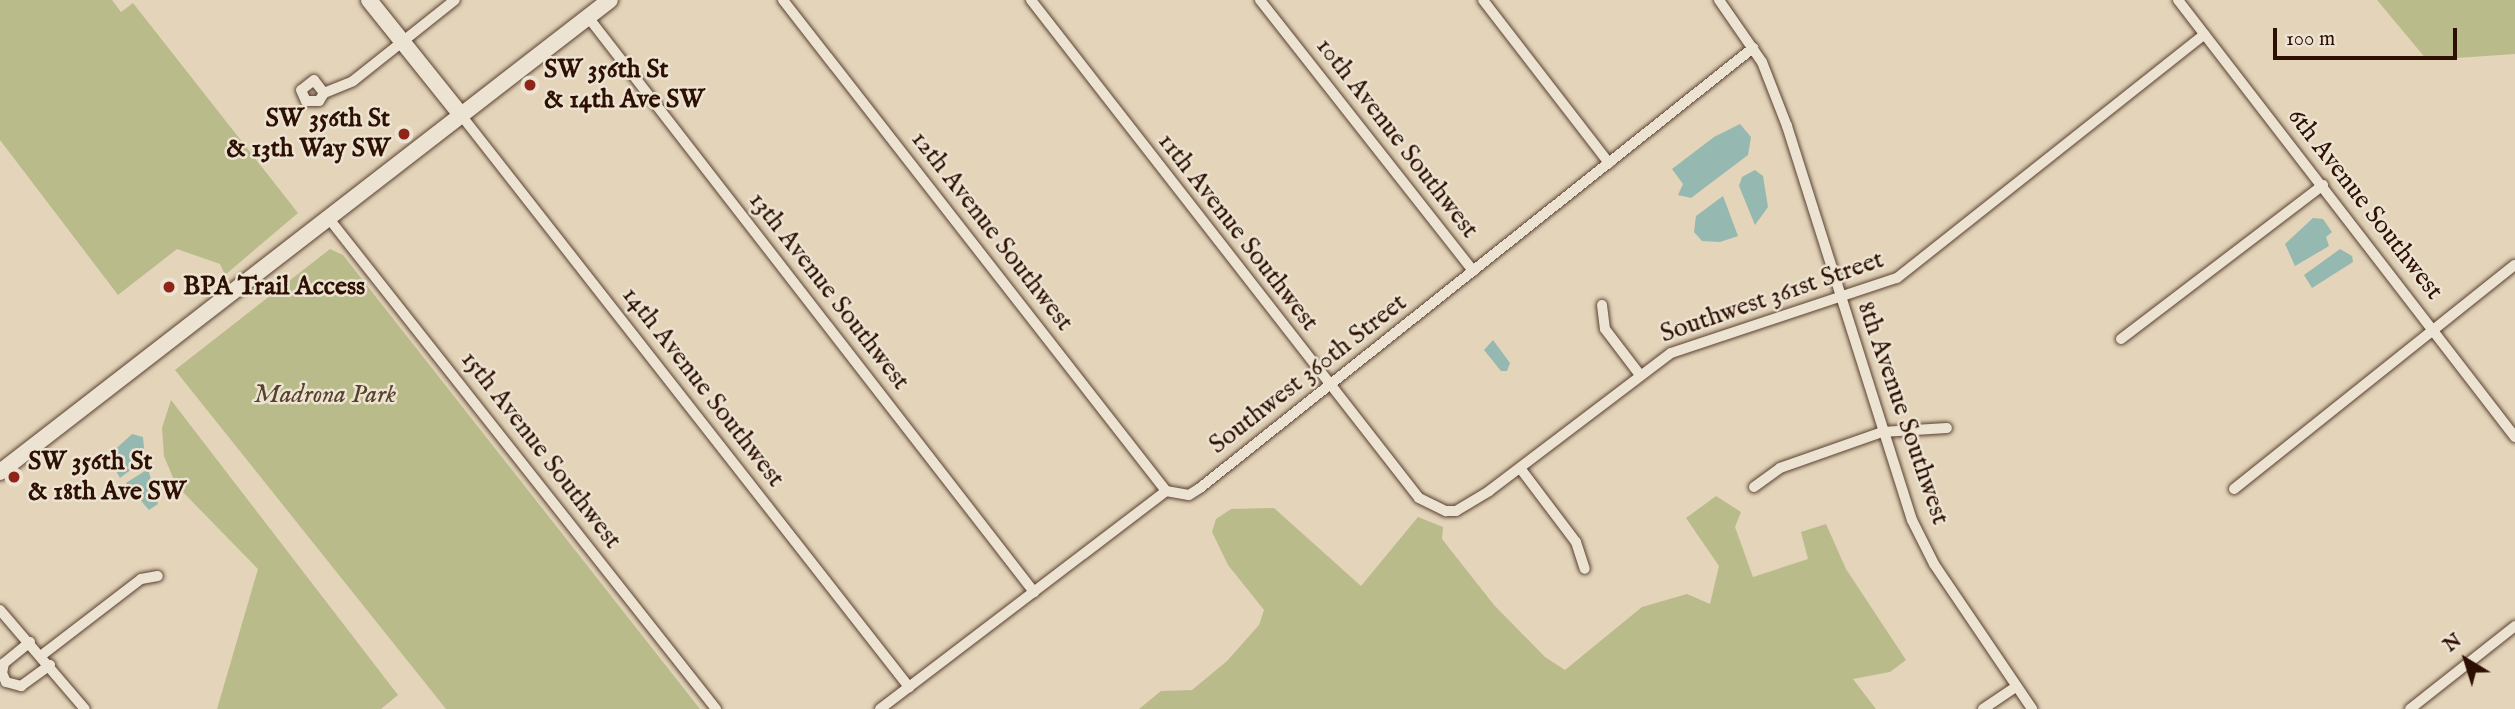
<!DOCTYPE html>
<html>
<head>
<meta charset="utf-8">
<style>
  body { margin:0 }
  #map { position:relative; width:2515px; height:709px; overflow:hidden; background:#e3d4ba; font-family:"IM FELL English",serif }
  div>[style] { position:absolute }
  .green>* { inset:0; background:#babb8b }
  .water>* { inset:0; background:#95b8b0 }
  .roads { filter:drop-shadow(0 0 2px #5a4130) drop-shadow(0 0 2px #5a4130) }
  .street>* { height:10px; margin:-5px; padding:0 5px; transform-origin:5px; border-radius:5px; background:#ede3d2 }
  .secondary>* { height:16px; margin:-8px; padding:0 8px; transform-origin:8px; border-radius:8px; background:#ede3d2 }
  .dots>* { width:19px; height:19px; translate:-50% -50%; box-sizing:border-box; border:4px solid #ede3d2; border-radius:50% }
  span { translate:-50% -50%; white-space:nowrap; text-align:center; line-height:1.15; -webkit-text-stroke:5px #ede3d2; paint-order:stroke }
  .poi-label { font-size:26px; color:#2d1002; font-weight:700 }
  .left { translate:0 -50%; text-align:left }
  .right { translate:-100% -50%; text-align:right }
  .street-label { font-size:26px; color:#2d1002 }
  .park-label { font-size:26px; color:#57432b; font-style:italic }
  .north { position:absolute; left:2431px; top:625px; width:70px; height:70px; -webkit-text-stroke:5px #ede3d2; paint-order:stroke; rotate:322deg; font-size:19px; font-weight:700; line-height:28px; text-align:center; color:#2d1002 }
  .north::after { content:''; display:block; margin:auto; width:24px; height:32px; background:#2d1002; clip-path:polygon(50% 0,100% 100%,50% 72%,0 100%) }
  .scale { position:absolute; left:2273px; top:28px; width:184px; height:32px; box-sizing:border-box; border:4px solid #2d1002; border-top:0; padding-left:9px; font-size:21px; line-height:24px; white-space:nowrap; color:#2d1002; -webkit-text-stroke:5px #ede3d2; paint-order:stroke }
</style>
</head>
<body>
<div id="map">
  <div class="green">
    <i style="clip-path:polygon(0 0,112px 0,121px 12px,133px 3px,298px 213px,225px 275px,220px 264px,177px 249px,118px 295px,0 140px)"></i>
    <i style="clip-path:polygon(2377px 0,2515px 0,2515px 54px,2427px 60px)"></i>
    <i style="clip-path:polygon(330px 249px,343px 255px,700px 709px,446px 709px,175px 370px)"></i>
    <i style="clip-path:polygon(171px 400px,398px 695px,381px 709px,217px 709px,258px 569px,176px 485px,164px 456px,162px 428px)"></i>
    <i style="clip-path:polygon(1716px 496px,1741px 512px,1735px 527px,1753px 577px,1808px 559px,1801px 532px,1826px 524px,1846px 569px,1906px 660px,1890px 672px,1853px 679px,1876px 709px,1139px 709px,1161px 691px,1192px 690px,1227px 661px,1259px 625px,1264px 610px,1228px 565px,1212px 532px,1216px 519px,1231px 509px,1274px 508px,1361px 586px,1418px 517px,1443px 527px,1442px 539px,1494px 605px,1545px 657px,1565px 670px,1642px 607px,1687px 594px,1710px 604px,1719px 566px,1686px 518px)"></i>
  </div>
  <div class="water">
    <i style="clip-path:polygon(1740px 124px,1751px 137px,1748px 155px,1691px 198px,1678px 195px,1683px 184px,1672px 169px,1714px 137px)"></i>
    <i style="clip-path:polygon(1755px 170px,1763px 176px,1768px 207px,1755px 225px,1739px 186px,1742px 177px)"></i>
    <i style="clip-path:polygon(1723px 196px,1738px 236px,1720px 242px,1702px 241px,1694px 232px,1696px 216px)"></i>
    <i style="clip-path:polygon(2313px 218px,2323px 219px,2332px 232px,2326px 237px,2329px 246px,2295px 266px,2285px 244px)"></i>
    <i style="clip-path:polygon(2340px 249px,2352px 256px,2353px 262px,2312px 288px,2304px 275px)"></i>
    <i style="clip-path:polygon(1493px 340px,1510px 363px,1507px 371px,1501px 371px,1484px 350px)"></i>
    <i style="clip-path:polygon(132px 434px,143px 437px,145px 459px,120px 478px,108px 456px)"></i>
    <i style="clip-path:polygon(148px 469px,158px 504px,149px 510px,126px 483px)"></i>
  </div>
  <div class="roads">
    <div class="street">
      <i style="left:783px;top:0;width:623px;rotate:52.04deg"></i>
      <i style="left:1031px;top:0;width:631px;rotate:52.08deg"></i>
      <i style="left:1419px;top:498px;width:30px;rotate:26deg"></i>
      <i style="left:1446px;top:511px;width:10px"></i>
      <i style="left:1456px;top:511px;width:39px;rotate:-31deg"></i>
      <i style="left:1489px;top:491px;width:228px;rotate:-37.2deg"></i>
      <i style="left:1671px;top:353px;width:238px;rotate:-18.4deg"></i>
      <i style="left:1897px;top:278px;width:392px;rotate:-38.4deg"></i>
      <i style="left:1260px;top:0;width:345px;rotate:51.8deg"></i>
      <i style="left:1483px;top:0;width:206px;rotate:52.3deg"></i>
      <i style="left:1719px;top:0;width:75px;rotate:55.3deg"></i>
      <i style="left:1762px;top:62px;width:69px;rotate:68.7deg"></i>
      <i style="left:1787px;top:126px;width:413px;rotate:72.4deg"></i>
      <i style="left:1912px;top:520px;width:49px;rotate:63.4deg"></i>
      <i style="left:1934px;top:564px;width:175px;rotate:55.9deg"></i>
      <i style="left:2178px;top:0;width:552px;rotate:52.36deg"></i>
      <i style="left:588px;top:17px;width:728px;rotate:52.2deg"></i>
      <i style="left:324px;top:93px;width:16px;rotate:-128deg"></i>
      <i style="left:314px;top:80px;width:16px;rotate:142deg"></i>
      <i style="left:301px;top:90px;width:12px;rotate:66deg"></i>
      <i style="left:306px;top:101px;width:13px"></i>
      <i style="left:319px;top:101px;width:9px;rotate:-58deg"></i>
      <i style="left:324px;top:93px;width:31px;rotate:-22deg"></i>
      <i style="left:353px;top:81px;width:130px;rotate:-38.5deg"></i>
      <i style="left:461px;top:115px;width:727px;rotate:51.93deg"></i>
      <i style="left:330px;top:220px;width:623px;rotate:51.71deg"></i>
      <i style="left:1602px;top:305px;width:24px;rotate:83deg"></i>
      <i style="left:1605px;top:329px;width:58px;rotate:52.7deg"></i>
      <i style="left:2121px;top:339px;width:254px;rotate:-37.3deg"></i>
      <i style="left:1520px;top:468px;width:93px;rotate:52.9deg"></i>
      <i style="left:1576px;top:542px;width:28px;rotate:72deg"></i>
      <i style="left:1754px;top:487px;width:32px;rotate:-36deg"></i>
      <i style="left:1780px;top:468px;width:108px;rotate:-19.4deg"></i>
      <i style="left:1882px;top:432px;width:65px;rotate:-3.5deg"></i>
      <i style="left:2234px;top:489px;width:359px;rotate:-38.6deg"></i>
      <i style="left:0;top:610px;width:130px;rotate:49.4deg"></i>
      <i style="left:30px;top:642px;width:33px;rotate:141deg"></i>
      <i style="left:4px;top:663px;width:10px;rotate:101deg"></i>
      <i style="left:2px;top:673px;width:10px;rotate:66deg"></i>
      <i style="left:6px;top:682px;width:16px;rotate:15deg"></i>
      <i style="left:21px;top:686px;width:36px;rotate:-36deg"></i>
      <i style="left:42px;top:655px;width:125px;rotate:-37.5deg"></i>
      <i style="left:141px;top:579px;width:17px;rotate:-10deg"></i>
      <i style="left:880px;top:709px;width:360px;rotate:-37.3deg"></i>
      <i style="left:1166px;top:491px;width:23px;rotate:10deg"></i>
      <i style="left:1189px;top:495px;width:13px;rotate:-32deg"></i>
      <i style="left:1200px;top:488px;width:707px;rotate:-38.51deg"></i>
      <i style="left:1983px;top:709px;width:40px;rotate:-34deg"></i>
      <i style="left:2410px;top:709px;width:134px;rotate:-38.3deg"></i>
    </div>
    <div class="secondary">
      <i style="left:369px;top:0;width:147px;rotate:51.3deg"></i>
      <i style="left:0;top:472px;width:771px;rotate:-37.73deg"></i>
    </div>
  </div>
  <div class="dots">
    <i style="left:530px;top:85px;background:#8f2418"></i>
    <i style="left:404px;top:134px;background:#8f2418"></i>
    <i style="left:169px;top:287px;background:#8f2418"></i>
    <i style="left:14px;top:477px;background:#8f2418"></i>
  </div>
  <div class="poi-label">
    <span class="left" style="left:544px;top:85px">SW 356th St<br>&amp; 14th Ave SW</span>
    <span class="right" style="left:390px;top:134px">SW 356th St<br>&amp; 13th Way SW</span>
    <span class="left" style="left:183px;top:287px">BPA Trail Access</span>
    <span class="left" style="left:28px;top:477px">SW 356th St<br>&amp; 18th Ave SW</span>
  </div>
  <div class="street-label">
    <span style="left:1397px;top:138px;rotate:52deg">10th Avenue Southwest</span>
    <span style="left:2365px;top:204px;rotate:52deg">6th Avenue Southwest</span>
    <span style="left:992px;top:231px;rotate:52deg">12th Avenue Southwest</span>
    <span style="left:1238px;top:232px;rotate:52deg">11th Avenue Southwest</span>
    <span style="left:829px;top:291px;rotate:52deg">13th Avenue Southwest</span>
    <span style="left:1772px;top:297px;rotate:-19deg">Southwest 361st Street</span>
    <span style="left:1308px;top:374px;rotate:-38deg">Southwest 360th Street</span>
    <span style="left:703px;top:387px;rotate:52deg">14th Avenue Southwest</span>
    <span style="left:1903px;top:413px;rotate:71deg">8th Avenue Southwest</span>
    <span style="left:541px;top:450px;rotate:52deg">15th Avenue Southwest</span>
  </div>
  <div class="park-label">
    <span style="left:325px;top:395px">Madrona Park</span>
  </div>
  <div class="north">N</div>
  <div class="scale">100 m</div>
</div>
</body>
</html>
